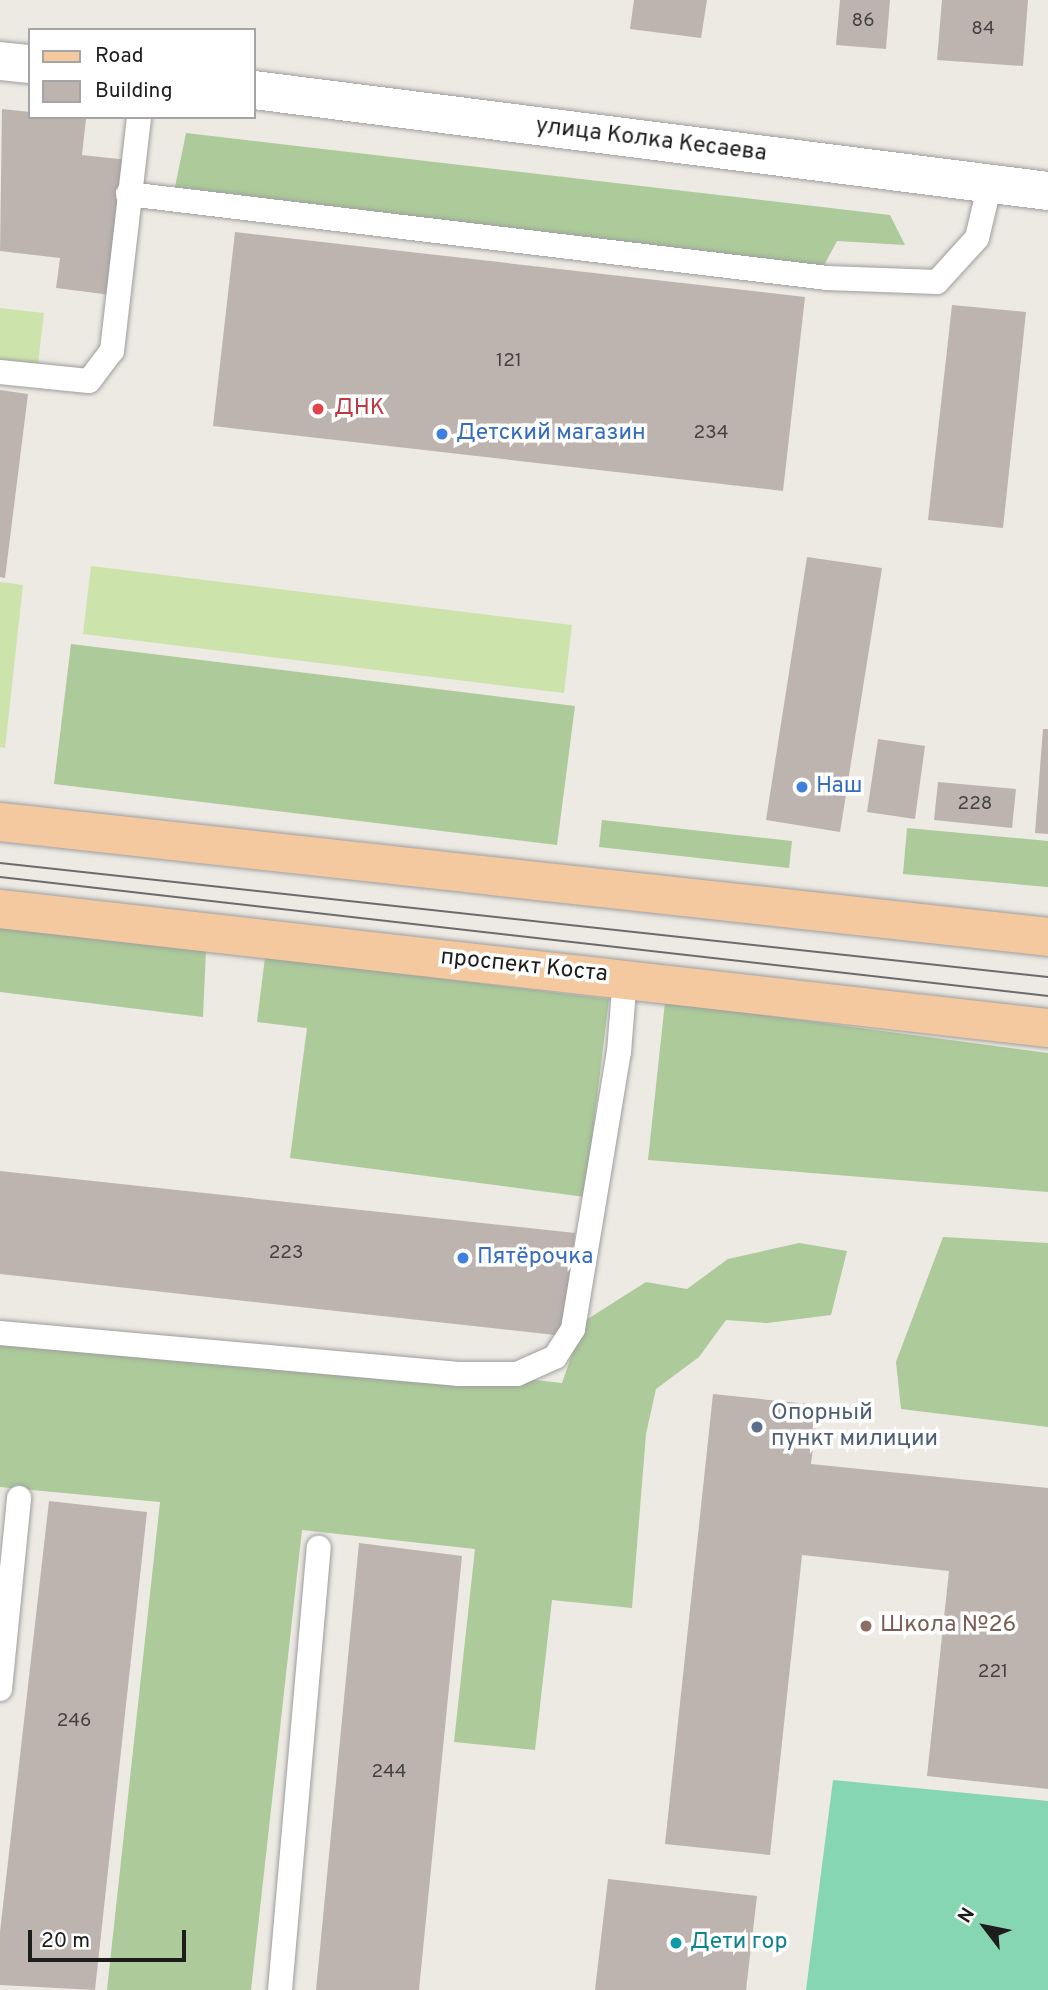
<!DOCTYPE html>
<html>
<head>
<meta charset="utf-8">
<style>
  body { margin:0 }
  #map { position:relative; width:1048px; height:1990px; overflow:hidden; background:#ede9e3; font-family:Overpass,sans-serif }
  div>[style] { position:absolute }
  .grass>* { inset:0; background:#cce4ac }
  .forest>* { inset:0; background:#acca9a }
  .pitch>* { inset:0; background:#86d7b1 }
  .building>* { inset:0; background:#bdb4b0 }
  .roads { filter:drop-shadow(0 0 2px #9e9e9e) drop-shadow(0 0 2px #9e9e9e) }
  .lane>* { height:24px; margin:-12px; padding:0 12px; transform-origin:12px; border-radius:12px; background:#fff }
  .street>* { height:38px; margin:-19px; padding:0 19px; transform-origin:19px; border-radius:19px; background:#fff }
  .primary>* { height:38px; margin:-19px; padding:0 19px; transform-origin:19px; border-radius:19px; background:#f5c9a0 }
  .tram>* { height:2px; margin:-1px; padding:0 1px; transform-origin:1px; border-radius:1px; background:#6b6b6b }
  .dots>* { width:19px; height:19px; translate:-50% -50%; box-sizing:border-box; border:4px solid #fff; border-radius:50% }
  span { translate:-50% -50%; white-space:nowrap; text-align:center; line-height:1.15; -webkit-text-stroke:7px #fff; paint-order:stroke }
  .number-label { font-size:19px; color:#454342 }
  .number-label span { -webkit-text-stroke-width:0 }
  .street-label { font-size:23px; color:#1d1d1d }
  .health-label { font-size:23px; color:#be3a42 }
  .left { translate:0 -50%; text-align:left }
  .shop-label { font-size:23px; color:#366cbe }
  .service-label { font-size:23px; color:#4e5e75 }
  .education-label { font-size:23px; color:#785e54 }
  .culture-label { font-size:23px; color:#0d838f }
  .legend { position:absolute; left:28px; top:28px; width:228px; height:91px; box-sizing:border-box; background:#fff; border:2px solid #a5a5a5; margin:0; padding:9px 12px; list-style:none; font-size:21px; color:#1d1d1d }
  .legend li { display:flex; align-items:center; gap:14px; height:35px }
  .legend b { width:35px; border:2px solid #a5a5a5 }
  .north { position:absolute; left:950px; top:1892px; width:70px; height:70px; -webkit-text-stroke:5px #fff; paint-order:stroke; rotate:302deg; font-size:19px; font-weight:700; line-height:28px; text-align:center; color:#1d1d1d }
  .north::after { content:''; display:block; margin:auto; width:24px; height:32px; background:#1d1d1d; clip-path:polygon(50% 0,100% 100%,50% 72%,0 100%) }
  .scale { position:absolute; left:28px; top:1930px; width:158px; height:32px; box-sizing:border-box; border:4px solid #1d1d1d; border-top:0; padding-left:9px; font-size:21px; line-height:24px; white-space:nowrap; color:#1d1d1d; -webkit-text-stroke:5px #fff; paint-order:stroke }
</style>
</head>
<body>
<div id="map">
  <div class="grass">
    <i style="clip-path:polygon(0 308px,44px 313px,37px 372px,0 368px)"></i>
    <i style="clip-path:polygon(91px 566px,572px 625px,564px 693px,83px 634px)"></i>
    <i style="clip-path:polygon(0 582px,23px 585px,5px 748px,0 747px)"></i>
  </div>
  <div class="forest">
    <i style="clip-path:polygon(186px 133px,890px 215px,905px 245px,837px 241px,823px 267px,175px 187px)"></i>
    <i style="clip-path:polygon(71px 644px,575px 706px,557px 845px,54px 784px)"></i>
    <i style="clip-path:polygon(602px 820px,792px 841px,789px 868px,599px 847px)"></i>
    <i style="clip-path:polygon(907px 828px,1048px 841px,1048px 887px,903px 874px)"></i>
    <i style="clip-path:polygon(0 928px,206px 949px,203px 1017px,0 992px)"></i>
    <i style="clip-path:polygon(265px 957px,609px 999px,585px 1197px,290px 1158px,307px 1028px,257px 1022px)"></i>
    <i style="clip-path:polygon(665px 1002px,1048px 1053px,1048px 1192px,648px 1160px)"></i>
    <i style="clip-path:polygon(943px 1237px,1048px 1243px,1048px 1427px,901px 1409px,896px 1362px)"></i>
    <i style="clip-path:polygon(799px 1243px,847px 1251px,831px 1315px,767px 1323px,726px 1320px,699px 1357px,656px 1389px,646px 1434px,632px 1608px,552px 1600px,535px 1750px,454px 1742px,475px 1549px,302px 1530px,251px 1990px,107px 1990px,160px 1502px,0 1487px,0 1321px,562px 1383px,583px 1322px,646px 1282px,687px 1289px,728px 1259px)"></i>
  </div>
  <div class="pitch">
    <i style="clip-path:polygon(833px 1780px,1048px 1801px,1048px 1990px,806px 1990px)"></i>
  </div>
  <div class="building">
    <i style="clip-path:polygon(634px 0,707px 0,701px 38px,630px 29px)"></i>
    <i style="clip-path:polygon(840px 0,890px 0,886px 49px,836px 45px)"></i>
    <i style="clip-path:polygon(942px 0,1028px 0,1023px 66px,937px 60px)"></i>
    <i style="clip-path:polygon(2px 109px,30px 112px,30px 117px,86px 119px,82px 155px,128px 160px,111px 295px,56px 288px,60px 258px,0 251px)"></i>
    <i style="clip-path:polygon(235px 232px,805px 297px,783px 491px,213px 426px)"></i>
    <i style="clip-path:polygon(952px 305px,1026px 312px,1003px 528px,928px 520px)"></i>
    <i style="clip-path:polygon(0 390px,28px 394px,5px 578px,0 577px)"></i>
    <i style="clip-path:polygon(807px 557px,882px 568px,840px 832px,766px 820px)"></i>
    <i style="clip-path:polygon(1043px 729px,1048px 729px,1048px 834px,1035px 833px)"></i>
    <i style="clip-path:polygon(878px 739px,925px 746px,915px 819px,867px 812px)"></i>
    <i style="clip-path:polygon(938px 782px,1016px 789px,1012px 828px,934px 820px)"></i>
    <i style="clip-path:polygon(0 1171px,575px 1233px,564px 1336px,0 1274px)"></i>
    <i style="clip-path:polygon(713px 1394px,818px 1405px,811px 1464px,1048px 1488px,1048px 1789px,927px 1776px,949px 1571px,802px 1555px,770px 1855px,665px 1844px)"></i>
    <i style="clip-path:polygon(49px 1501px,147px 1512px,95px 1990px,0 1985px,0 1932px)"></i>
    <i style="clip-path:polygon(359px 1543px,462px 1556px,419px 1990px,316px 1990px)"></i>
    <i style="clip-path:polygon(608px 1879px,757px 1896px,746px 1990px,595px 1990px)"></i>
  </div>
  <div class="roads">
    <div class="lane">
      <i style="left:128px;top:194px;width:704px;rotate:6.85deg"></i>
      <i style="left:827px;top:278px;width:110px;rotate:2.1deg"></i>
      <i style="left:937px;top:282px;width:59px;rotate:-47.7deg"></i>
      <i style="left:977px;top:238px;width:56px;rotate:-76.5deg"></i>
      <i style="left:0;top:372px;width:89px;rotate:5.8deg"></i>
      <i style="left:89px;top:381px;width:38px;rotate:-53deg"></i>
      <i style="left:112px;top:351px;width:236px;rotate:-83.4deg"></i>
      <i style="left:0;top:1333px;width:461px;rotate:5.1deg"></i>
      <i style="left:459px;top:1374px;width:58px"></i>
      <i style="left:517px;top:1374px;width:42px;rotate:-24.1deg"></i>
      <i style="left:555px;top:1357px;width:33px;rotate:-57deg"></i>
      <i style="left:573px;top:1329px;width:281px;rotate:-80.6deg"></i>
      <i style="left:619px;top:1052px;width:74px;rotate:-85.4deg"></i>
      <i style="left:0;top:1689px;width:192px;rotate:-84.3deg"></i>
      <i style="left:280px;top:1990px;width:444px;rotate:-85deg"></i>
    </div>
    <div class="street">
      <i style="left:0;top:61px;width:30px;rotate:6deg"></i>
      <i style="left:254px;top:90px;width:800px;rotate:7.25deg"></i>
    </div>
    <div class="primary">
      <i style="left:0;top:822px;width:1054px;rotate:6.26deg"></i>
      <i style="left:0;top:909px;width:1055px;rotate:6.48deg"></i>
    </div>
  </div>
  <div class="tram">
    <i style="left:0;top:863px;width:1054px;rotate:6.21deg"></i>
    <i style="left:0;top:877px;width:1055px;rotate:6.48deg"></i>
  </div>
  <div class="dots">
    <i style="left:318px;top:409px;background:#e0444e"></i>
    <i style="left:442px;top:434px;background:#3f7fe0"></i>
    <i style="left:802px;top:787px;background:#3f7fe0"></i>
    <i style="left:463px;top:1258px;background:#3f7fe0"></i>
    <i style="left:757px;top:1427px;background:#5c6f8a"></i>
    <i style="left:866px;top:1626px;background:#8d6e63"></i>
    <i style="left:676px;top:1943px;background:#0f9aa8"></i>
  </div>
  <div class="number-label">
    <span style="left:863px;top:22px">86</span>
    <span style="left:983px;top:30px">84</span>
    <span style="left:509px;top:362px">121</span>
    <span style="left:711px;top:434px">234</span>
    <span style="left:975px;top:805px">228</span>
    <span style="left:286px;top:1254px">223</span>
    <span style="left:993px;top:1673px">221</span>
    <span style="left:74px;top:1722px">246</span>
    <span style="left:389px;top:1773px">244</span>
  </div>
  <div class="street-label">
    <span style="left:651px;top:141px;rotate:7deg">улица Колка Кесаева</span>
    <span style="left:524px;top:967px;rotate:6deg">проспект Коста</span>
  </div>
  <div class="health-label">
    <span class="left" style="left:334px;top:409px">ДНК</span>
  </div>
  <div class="shop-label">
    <span class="left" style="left:456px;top:434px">Детский магазин</span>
    <span class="left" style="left:816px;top:787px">Наш</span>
    <span class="left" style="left:477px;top:1258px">Пятёрочка</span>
  </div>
  <div class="service-label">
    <span class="left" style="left:771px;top:1427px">Опорный<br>пункт милиции</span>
  </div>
  <div class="education-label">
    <span class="left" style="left:880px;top:1626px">Школа №26</span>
  </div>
  <div class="culture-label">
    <span class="left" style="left:690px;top:1943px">Дети гор</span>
  </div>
  <ul class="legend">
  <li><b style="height:9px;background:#f5c9a0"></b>Road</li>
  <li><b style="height:19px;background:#bdb4b0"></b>Building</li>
  </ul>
  <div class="north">N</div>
  <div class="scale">20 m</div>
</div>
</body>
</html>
